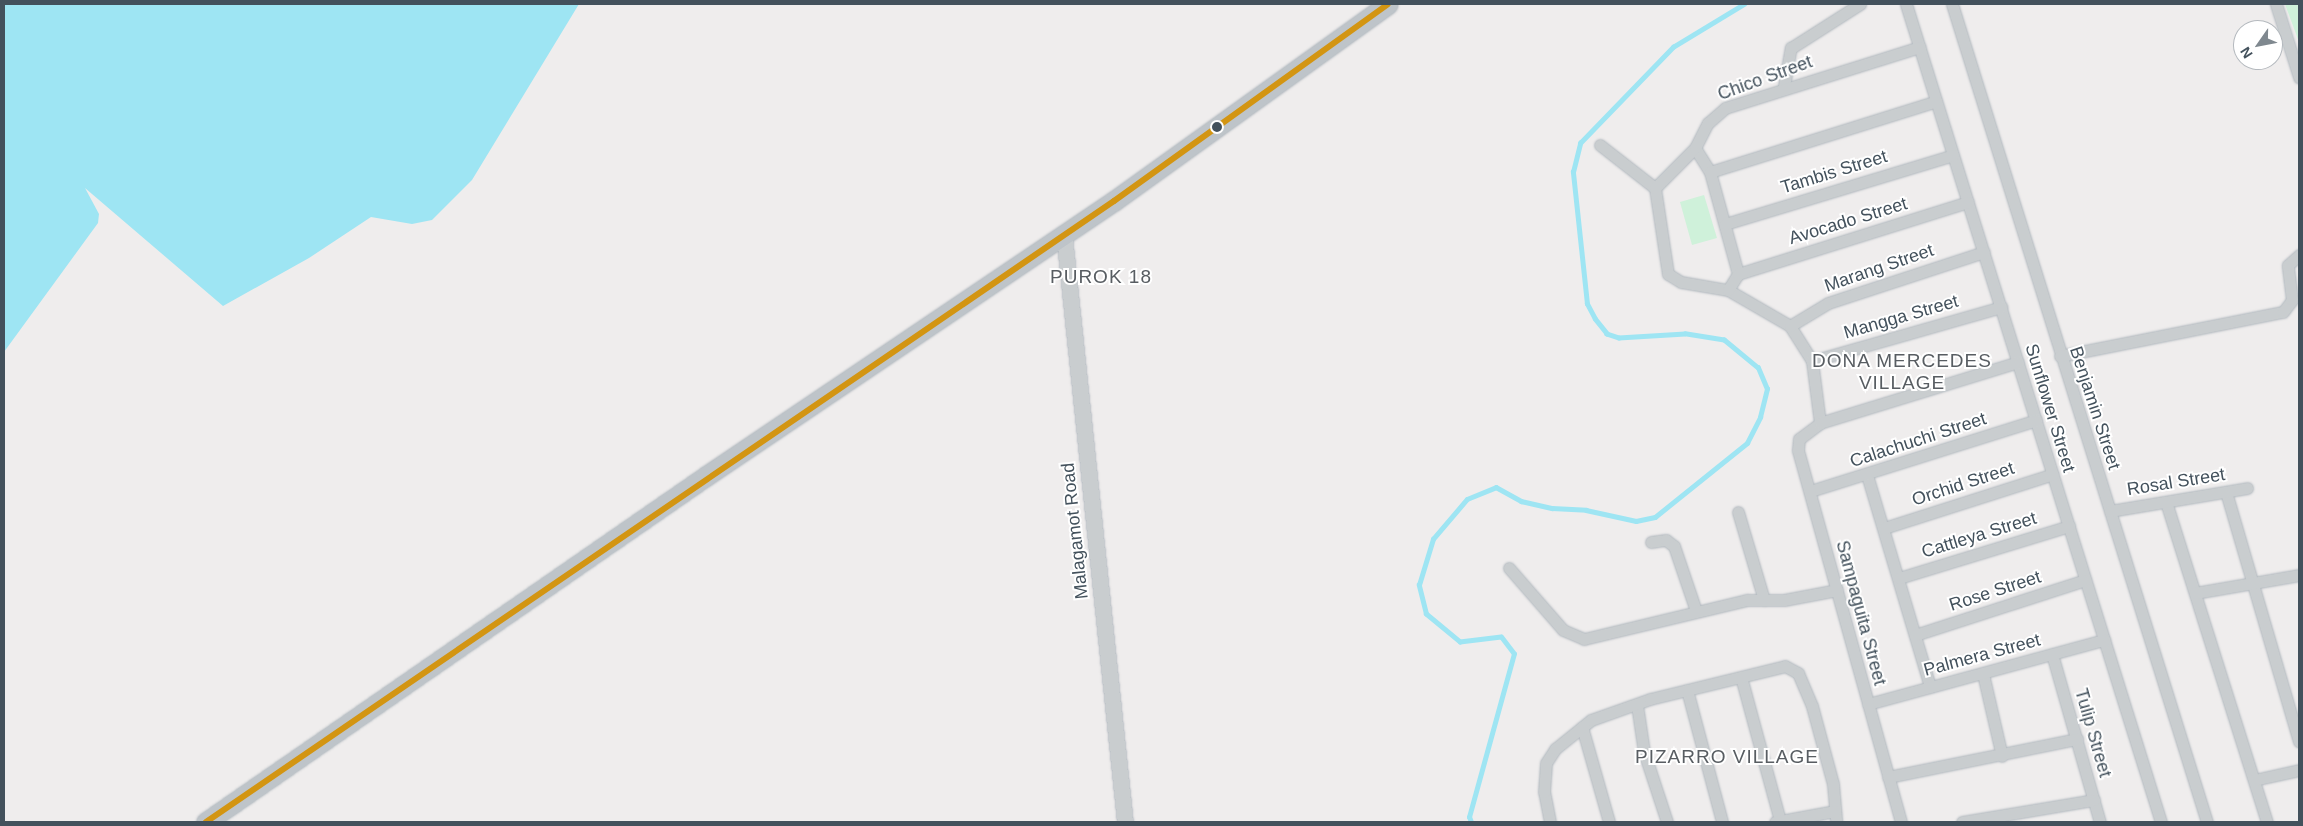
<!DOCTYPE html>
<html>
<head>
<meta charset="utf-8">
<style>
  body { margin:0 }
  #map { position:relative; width:2303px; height:826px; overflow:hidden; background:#efeded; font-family:Helvetica,sans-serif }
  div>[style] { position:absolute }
  .green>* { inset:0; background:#cff1da }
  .water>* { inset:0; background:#9ee5f3 }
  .stream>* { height:4.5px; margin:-2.25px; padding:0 2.25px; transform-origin:2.25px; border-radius:2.25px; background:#9ee5f3 }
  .roads { filter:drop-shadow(0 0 1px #b1b8be) drop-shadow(0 0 1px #b1b8be) }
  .minor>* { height:11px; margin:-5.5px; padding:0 5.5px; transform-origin:5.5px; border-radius:5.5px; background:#c9cdcf }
  .tertiary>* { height:15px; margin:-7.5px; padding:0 7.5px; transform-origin:7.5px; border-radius:7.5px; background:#c9cdcf }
  .trunk>* { height:19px; margin:-9.5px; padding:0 9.5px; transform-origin:9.5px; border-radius:9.5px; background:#bec4c9 }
  .bus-1>* { height:6px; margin:-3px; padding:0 3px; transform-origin:3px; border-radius:3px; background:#d39512 }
  .dots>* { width:14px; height:14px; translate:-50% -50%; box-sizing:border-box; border:2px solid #fff; border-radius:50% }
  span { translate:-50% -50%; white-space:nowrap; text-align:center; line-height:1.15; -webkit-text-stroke:4px #fff; paint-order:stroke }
  .street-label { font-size:18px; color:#43515c }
  .neighbourhood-label { font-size:19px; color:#585d62; letter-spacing:1px }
  .frame { position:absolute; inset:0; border:5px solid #43515c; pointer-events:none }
  .north { position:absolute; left:2233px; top:20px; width:50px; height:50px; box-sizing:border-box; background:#fff; border:1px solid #b4b9be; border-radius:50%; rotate:237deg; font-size:14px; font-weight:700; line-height:20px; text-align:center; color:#43515c }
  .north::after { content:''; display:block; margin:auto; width:18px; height:22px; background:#7f888f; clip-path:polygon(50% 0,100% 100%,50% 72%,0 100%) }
</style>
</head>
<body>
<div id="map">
  <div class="green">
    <i style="clip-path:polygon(2285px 4px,2299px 4px,2299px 42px)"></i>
    <i style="clip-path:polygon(1704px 195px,1717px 238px,1692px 245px,1680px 202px)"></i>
  </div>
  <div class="water">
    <i style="clip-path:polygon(4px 4px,579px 4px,472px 180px,432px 220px,412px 224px,371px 217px,309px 258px,223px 306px,85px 188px,99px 214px,98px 223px,4px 352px)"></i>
  </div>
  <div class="stream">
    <i style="left:1471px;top:822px;width:5px;rotate:-112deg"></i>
    <i style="left:1469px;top:817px;width:169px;rotate:-74.6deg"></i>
    <i style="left:1514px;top:654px;width:21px;rotate:-127deg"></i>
    <i style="left:1501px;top:637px;width:41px;rotate:173deg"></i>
    <i style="left:1460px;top:642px;width:44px;rotate:-140.5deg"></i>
    <i style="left:1426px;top:614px;width:30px;rotate:-104deg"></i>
    <i style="left:1419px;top:585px;width:48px;rotate:-73.1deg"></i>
    <i style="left:1433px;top:539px;width:52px;rotate:-49.6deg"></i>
    <i style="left:1467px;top:499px;width:31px;rotate:-22deg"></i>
    <i style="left:1496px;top:487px;width:29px;rotate:29deg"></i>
    <i style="left:1521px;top:501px;width:32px;rotate:13deg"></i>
    <i style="left:1552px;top:508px;width:34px;rotate:3deg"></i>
    <i style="left:1586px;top:510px;width:51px;rotate:12.4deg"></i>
    <i style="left:1636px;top:521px;width:19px;rotate:-12deg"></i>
    <i style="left:1655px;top:517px;width:118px;rotate:-38.8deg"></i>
    <i style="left:1747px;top:443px;width:29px;rotate:-63deg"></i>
    <i style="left:1760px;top:417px;width:29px;rotate:-76deg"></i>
    <i style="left:1767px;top:389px;width:23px;rotate:-113deg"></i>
    <i style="left:1758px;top:368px;width:44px;rotate:-140.5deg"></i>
    <i style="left:1724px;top:340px;width:39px;rotate:-171deg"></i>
    <i style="left:1685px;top:334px;width:66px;rotate:176.5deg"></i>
    <i style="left:1619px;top:338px;width:13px;rotate:-162deg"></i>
    <i style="left:1607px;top:334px;width:19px;rotate:-129deg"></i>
    <i style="left:1595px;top:319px;width:17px;rotate:-118deg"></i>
    <i style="left:1587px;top:304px;width:133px;rotate:-96.1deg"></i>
    <i style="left:1573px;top:172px;width:30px;rotate:-76deg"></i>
    <i style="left:1580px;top:143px;width:134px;rotate:-45.9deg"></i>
    <i style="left:1673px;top:47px;width:83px;rotate:-31.2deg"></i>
  </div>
  <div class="roads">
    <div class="minor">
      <i style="left:1906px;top:4px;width:857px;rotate:72.69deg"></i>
      <i style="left:1952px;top:4px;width:857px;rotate:72.69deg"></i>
      <i style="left:2276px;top:4px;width:77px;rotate:72.5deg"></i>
      <i style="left:1784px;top:86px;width:39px;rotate:-80deg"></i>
      <i style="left:1791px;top:48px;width:82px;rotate:-32.5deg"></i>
      <i style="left:1600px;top:145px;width:70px;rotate:38deg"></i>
      <i style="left:1655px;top:188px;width:87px;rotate:81.4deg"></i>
      <i style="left:1668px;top:274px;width:15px;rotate:32deg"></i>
      <i style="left:1681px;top:282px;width:48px;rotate:9.7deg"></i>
      <i style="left:1728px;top:290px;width:72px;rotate:30.1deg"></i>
      <i style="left:1790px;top:326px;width:41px;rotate:57.8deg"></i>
      <i style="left:1812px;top:361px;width:63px;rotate:82.6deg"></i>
      <i style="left:1695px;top:148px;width:28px;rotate:58deg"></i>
      <i style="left:1710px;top:172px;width:106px;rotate:74.6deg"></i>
      <i style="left:1738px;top:274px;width:19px;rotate:122deg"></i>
      <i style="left:1710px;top:172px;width:237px;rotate:-17.4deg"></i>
      <i style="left:1655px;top:188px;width:57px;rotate:-45deg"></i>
      <i style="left:1695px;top:148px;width:28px;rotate:-63deg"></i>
      <i style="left:1708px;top:123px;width:23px;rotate:-41deg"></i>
      <i style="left:1725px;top:108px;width:204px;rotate:-17.4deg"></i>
      <i style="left:1725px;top:224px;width:238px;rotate:-16.8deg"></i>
      <i style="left:1738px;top:274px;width:241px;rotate:-17.4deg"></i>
      <i style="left:1790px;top:326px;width:44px;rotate:-31.2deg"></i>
      <i style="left:1828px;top:303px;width:164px;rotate:-18.1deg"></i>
      <i style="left:2060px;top:356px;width:227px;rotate:-11.2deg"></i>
      <i style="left:2283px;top:312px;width:15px;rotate:-53deg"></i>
      <i style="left:2292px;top:300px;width:35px;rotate:-97deg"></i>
      <i style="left:2288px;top:265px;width:15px;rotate:-42deg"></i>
      <i style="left:1812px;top:361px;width:197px;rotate:-15.9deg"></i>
      <i style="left:1867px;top:475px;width:221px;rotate:73.4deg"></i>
      <i style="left:1810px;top:491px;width:237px;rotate:-17.4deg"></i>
      <i style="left:2226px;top:492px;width:260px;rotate:73.7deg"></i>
      <i style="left:2166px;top:502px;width:336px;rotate:72.5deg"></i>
      <i style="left:2110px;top:511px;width:139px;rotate:-9.5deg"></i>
      <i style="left:1738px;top:512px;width:92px;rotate:73.5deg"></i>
      <i style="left:1884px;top:528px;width:177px;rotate:-17.7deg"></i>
      <i style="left:1651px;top:542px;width:15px;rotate:-8deg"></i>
      <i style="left:1666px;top:540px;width:10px;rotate:37deg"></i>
      <i style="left:1674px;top:546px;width:69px;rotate:71.3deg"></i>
      <i style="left:1509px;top:568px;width:82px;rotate:48.9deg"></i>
      <i style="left:1563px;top:630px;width:23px;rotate:23deg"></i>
      <i style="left:1584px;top:639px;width:168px;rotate:-13.5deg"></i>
      <i style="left:1747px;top:600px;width:37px"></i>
      <i style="left:1784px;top:600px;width:54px;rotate:-10.7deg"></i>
      <i style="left:1899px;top:578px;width:178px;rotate:-17deg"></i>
      <i style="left:2195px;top:593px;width:106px;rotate:-9.8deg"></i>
      <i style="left:1915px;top:635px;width:179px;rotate:-17.9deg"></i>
      <i style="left:2052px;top:654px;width:175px;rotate:74.1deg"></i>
      <i style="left:1983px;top:674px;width:84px;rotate:77deg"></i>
      <i style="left:1741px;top:677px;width:149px;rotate:74.8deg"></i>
      <i style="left:1687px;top:690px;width:137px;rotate:75.1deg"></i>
      <i style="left:1868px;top:704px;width:245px;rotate:-15.2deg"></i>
      <i style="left:1637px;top:705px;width:48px;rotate:81.5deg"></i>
      <i style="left:1644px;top:752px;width:74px;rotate:71.8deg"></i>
      <i style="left:1582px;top:727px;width:99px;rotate:74.1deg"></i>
      <i style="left:1888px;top:777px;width:193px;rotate:-11.4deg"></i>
      <i style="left:2254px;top:780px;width:46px;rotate:-12.5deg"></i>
      <i style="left:1550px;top:822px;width:31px;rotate:-101deg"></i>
      <i style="left:1544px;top:792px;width:29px;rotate:-86deg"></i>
      <i style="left:1546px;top:763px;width:17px;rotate:-57deg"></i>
      <i style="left:1555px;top:749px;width:46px;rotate:-38.9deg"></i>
      <i style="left:1591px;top:720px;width:63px;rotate:-19.6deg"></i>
      <i style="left:1650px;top:699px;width:139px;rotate:-13.7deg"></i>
      <i style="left:1785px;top:666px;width:15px;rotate:28deg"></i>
      <i style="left:1798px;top:673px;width:36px;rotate:67deg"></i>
      <i style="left:1812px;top:706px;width:81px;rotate:74.9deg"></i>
      <i style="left:1833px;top:784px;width:38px;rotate:85deg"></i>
      <i style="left:1775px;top:822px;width:61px;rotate:-10.4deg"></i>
      <i style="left:1901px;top:822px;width:386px;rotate:-105.5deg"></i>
      <i style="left:1798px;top:450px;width:11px;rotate:-85deg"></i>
      <i style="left:1799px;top:439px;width:26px;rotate:-37deg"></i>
      <i style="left:1820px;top:423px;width:207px;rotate:-17.1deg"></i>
      <i style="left:1962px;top:822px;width:134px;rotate:-9.5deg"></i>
    </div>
    <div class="tertiary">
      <i style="left:1064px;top:235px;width:590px;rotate:84.07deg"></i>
    </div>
    <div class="trunk">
      <i style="left:206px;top:822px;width:608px;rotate:-34.68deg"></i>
      <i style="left:706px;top:476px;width:492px;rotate:-34deg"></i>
      <i style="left:1114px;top:201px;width:337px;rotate:-35.7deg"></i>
    </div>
  </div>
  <div class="bus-1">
    <i style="left:206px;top:822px;width:1100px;rotate:-34.37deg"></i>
    <i style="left:1114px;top:201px;width:337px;rotate:-35.7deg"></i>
  </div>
  <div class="dots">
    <i style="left:1217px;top:127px;background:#43515c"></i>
  </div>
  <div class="street-label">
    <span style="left:1765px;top:78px;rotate:-20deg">Chico Street</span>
    <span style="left:1834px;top:172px;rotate:-17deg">Tambis Street</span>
    <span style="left:1848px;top:221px;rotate:-17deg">Avocado Street</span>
    <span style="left:1879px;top:268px;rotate:-19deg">Marang Street</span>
    <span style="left:1901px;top:317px;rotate:-16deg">Mangga Street</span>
    <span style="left:2050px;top:408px;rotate:73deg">Sunflower Street</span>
    <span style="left:2095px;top:408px;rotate:72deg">Benjamin Street</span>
    <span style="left:1918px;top:440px;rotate:-18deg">Calachuchi Street</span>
    <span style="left:2176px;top:482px;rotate:-9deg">Rosal Street</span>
    <span style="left:1963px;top:484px;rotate:-18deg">Orchid Street</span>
    <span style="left:1075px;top:531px;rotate:-96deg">Malagamot Road</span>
    <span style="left:1979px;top:535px;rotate:-17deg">Cattleya Street</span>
    <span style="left:1995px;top:591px;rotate:-18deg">Rose Street</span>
    <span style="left:1861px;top:613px;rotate:75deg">Sampaguita Street</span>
    <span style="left:1982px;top:655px;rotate:-15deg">Palmera Street</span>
    <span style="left:2093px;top:733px;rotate:74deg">Tulip Street</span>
  </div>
  <div class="neighbourhood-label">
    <span style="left:1101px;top:277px">PUROK 18</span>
    <span style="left:1902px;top:372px">DONA MERCEDES<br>VILLAGE</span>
    <span style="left:1727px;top:757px">PIZARRO VILLAGE</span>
  </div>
  <div class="frame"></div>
  <div class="north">N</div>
</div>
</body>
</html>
